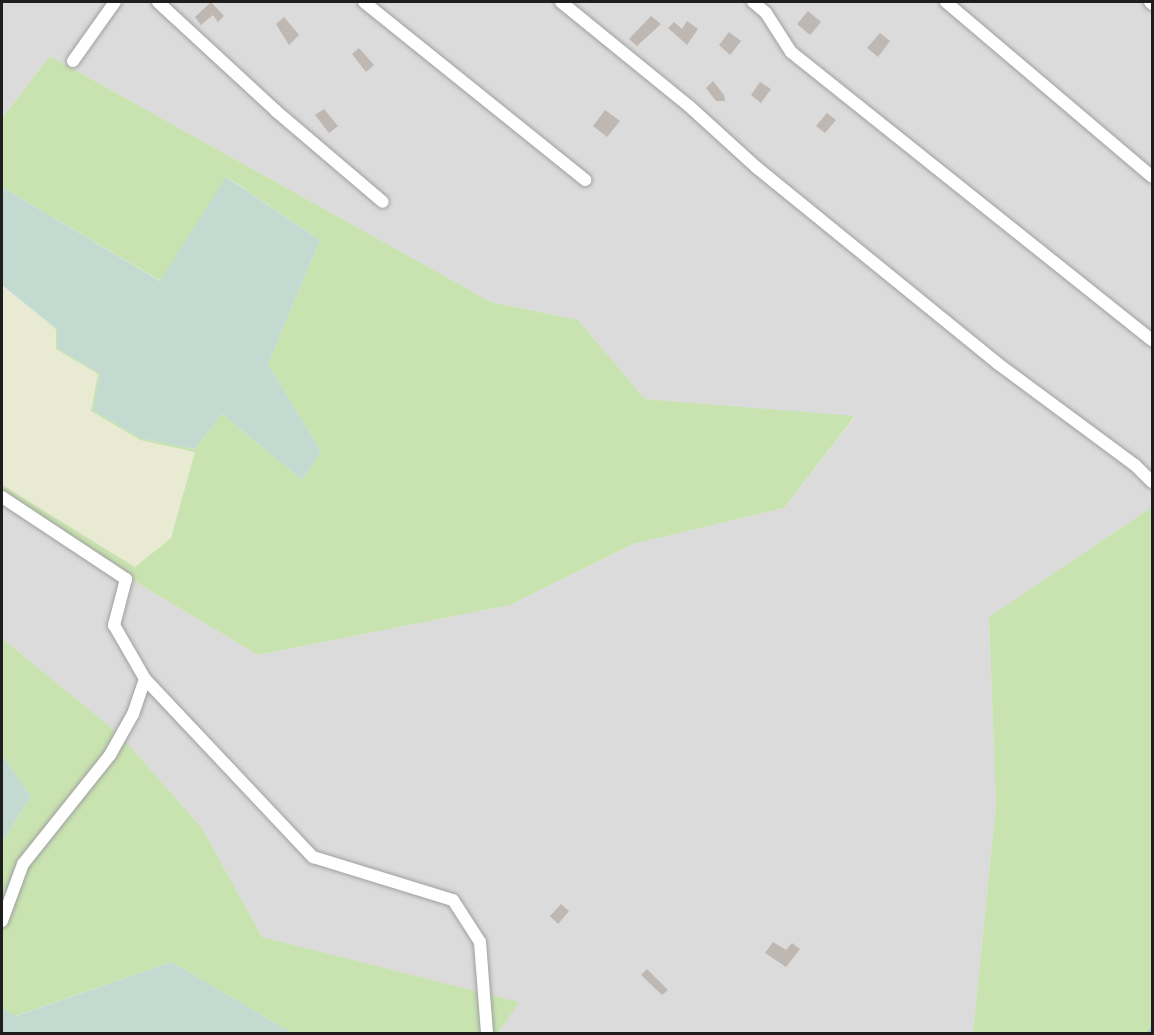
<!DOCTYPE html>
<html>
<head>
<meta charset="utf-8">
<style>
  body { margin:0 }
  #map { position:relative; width:1154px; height:1035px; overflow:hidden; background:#eeebe5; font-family:"Sofia Sans Condensed",sans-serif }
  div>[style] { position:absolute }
  .residential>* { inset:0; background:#dcdbdb }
  .farmland>* { inset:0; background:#e8ebd2 }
  .grass>* { inset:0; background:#c8e3b0 }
  .wetland>* { inset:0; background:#c3dad0 }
  .stream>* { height:3px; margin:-1.5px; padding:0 1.5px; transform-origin:1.5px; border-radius:1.5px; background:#aaccd7 }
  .building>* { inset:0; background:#beb7b2 }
  .roads { filter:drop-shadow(0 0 2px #9f9f9f) drop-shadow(0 0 2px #9f9f9f) }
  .minor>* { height:12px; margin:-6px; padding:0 6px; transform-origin:6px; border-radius:6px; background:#fff }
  span { translate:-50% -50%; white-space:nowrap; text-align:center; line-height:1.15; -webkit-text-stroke:6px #fff; paint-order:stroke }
  .frame { position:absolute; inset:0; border:3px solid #1e1e1e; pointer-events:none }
</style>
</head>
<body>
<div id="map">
  <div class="residential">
    <i style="clip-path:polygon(2px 2px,1152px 2px,1152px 507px,989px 617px,996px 805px,973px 1033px,498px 1033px,518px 1002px,262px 937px,202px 828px,120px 735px,2px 638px,2px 506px,4px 503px,258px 655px,510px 605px,633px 544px,784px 508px,855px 417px,645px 399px,578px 320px,491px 302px,50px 56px,2px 118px)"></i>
  </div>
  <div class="farmland">
    <i style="clip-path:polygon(2px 286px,56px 330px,56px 349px,98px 374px,140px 440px,195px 451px,171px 538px,135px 567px,2px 485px)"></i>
  </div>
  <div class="grass">
    <i style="clip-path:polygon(50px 56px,491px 302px,578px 320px,645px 399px,855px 416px,784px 508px,633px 544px,510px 605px,258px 655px,4px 503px,2px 506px,2px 485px,135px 567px,171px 538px,195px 452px,140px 440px,91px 411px,98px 374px,56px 349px,56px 330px,2px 285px,57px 330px,58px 348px,100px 374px,93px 410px,140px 438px,195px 449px,222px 414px,302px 480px,321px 452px,268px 364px,320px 240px,227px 177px,161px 281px,2px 187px,2px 118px)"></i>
    <i style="clip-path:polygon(1152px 507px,1152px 1033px,973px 1033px,996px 805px,989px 617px)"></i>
    <i style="clip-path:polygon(2px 638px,120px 735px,202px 828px,262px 937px,519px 1002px,498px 1033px,292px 1033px,172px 962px,15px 1016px,2px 1008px,2px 842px,31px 796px,2px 755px)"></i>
  </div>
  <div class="wetland">
    <i style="clip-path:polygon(226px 177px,320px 240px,268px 364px,321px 452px,302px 480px,222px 414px,195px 449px,140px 438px,93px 410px,100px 374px,58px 348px,57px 329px,2px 285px,2px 187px,160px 281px)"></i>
    <i style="clip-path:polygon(2px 755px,31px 796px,2px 842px)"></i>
    <i style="clip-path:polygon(172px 962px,292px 1033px,2px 1033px,2px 1008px,16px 1016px)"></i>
  </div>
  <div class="stream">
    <i style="left:1147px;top:1034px;width:9px;rotate:-54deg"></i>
  </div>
  <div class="building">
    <i style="clip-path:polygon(211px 2px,224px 16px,218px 22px,213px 15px,201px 25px,195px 17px)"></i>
    <i style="clip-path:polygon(808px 11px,821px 22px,810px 35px,797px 24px)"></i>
    <i style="clip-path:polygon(651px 16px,661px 24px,637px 46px,629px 39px)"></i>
    <i style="clip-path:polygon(284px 17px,299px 35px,289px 45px,276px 24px)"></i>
    <i style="clip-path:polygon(687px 21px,698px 29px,687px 45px,668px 28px,674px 22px,682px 29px)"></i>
    <i style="clip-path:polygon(729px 32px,741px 41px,730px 55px,719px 45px)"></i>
    <i style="clip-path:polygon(880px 33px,890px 41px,878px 57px,867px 48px)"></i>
    <i style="clip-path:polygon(359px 48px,374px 65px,366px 72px,352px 54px)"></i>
    <i style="clip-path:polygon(713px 81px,724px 95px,725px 101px,716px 101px,706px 88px)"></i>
    <i style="clip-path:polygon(760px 82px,771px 89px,761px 103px,751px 95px)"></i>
    <i style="clip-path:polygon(324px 109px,338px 126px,329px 133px,315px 115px)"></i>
    <i style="clip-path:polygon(605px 110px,620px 121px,607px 137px,593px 126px)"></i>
    <i style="clip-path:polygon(827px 113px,836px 120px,825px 133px,816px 126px)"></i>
    <i style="clip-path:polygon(561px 904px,569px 911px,558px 924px,550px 916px)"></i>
    <i style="clip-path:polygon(773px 942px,786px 950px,792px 943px,800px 949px,786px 967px,765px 953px)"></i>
    <i style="clip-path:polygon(647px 969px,668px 990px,662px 995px,641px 975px)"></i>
  </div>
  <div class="roads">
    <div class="minor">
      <i style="left:158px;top:2px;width:161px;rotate:42.7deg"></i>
      <i style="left:276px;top:111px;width:140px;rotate:40.4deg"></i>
      <i style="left:364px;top:2px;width:284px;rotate:38.8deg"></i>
      <i style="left:561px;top:2px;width:165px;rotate:39.1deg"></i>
      <i style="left:689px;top:106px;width:91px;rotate:42.3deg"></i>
      <i style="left:756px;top:167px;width:311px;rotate:39.1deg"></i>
      <i style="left:997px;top:363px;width:172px;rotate:36.5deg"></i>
      <i style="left:1135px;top:465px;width:24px;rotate:45deg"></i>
      <i style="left:753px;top:2px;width:17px;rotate:40deg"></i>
      <i style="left:766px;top:13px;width:46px;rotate:57.3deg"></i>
      <i style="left:791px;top:52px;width:462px;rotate:38.6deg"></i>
      <i style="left:946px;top:2px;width:270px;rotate:40.3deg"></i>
      <i style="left:1150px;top:2px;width:3px;rotate:45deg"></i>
      <i style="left:73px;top:61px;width:72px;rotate:-54.6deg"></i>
      <i style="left:2px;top:497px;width:149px;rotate:33.5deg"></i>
      <i style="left:126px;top:579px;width:48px;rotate:104.6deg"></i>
      <i style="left:114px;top:625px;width:62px;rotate:60.1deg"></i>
      <i style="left:145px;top:679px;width:245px;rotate:46.7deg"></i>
      <i style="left:313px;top:857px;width:146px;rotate:17.1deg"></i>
      <i style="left:453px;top:900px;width:50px;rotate:57.3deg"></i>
      <i style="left:480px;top:942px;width:92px;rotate:85.6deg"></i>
      <i style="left:2px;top:921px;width:61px;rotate:-69.8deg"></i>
      <i style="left:23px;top:864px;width:139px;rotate:-51.4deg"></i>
      <i style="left:110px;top:755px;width:47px;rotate:-60.7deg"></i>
      <i style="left:133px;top:714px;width:37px;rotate:-71deg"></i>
    </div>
  </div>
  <div class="frame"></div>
</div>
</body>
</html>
